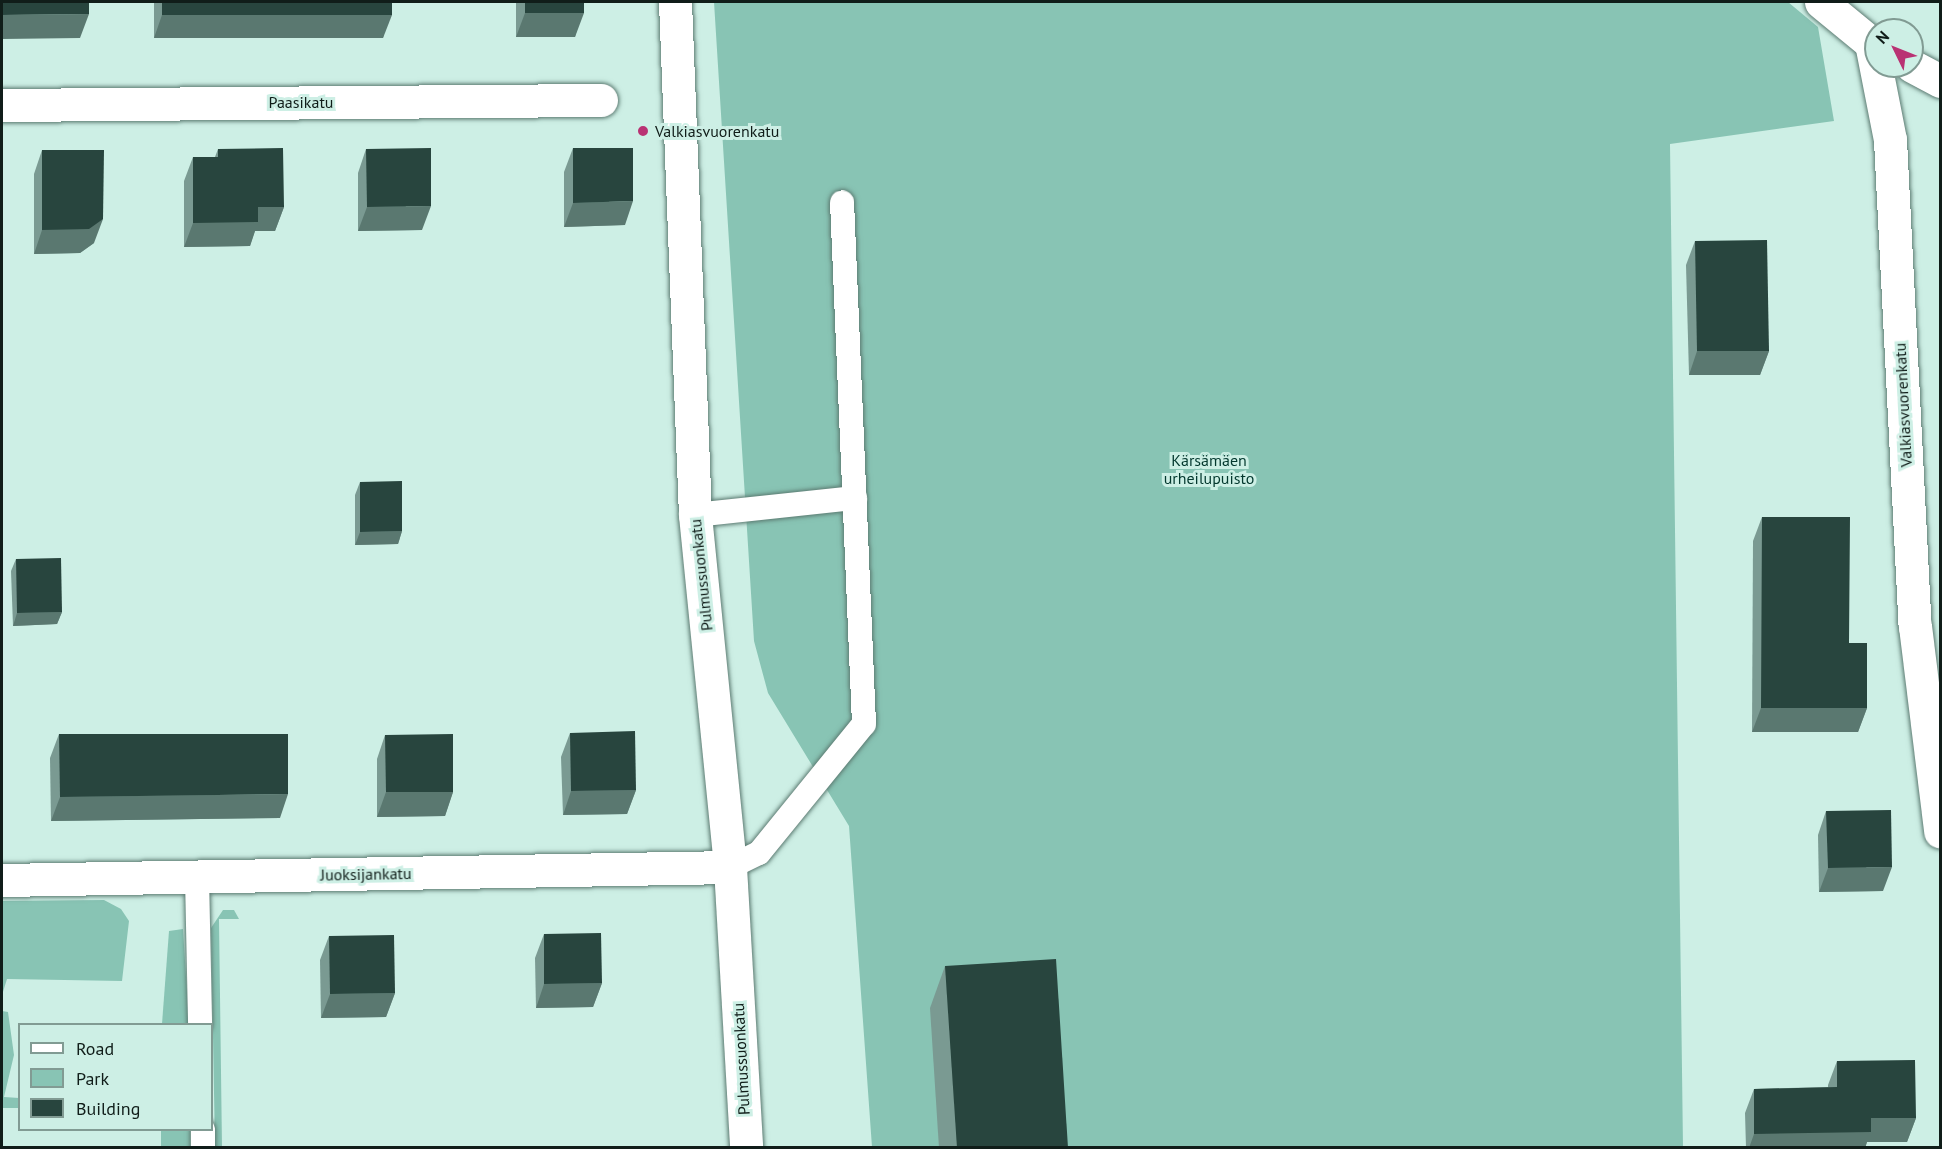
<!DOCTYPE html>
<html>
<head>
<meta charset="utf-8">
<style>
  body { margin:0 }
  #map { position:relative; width:1942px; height:1149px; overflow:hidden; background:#cdefe5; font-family:"PT Sans",sans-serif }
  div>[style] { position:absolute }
  .green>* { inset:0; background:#88c4b4 }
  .roads { filter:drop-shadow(0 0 2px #5c7b72) drop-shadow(0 0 2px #5c7b72) }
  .service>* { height:24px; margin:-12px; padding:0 12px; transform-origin:12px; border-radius:12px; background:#fff }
  .minor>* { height:33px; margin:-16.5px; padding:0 16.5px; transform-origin:16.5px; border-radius:16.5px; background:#fff }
  .wall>* { inset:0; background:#7a9a92 }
  .shaded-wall>* { inset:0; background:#5a7870 }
  .building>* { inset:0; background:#28453e }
  .dots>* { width:16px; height:16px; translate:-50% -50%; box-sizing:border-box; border:3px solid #cdefe5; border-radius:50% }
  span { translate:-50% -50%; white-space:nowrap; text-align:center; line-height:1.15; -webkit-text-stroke:6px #cdefe5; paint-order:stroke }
  .street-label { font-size:16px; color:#101d19 }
  .poi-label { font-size:16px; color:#101d19 }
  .left { translate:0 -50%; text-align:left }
  .park-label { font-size:16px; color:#03382e }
  .frame { position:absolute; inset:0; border:3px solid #101d19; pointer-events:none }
  .legend { position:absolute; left:18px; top:1023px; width:195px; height:108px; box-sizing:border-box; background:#cdefe5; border:2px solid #819b93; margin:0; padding:8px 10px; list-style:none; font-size:18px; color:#101d19 }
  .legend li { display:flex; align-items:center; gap:12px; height:30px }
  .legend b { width:30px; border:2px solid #819b93 }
  .north { position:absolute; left:1864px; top:18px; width:60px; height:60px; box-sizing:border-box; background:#cdefe5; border:2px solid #819b93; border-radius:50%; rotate:313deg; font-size:16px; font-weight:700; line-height:24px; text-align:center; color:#101d19 }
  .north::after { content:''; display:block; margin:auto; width:21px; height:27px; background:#b93273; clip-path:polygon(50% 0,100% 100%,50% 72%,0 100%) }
</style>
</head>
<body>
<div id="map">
  <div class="green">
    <i style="clip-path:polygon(714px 2px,1788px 2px,1818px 27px,1834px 121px,1670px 144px,1683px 1147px,872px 1147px,849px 826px,768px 693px,754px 641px)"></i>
    <i style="clip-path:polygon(104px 900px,121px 909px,129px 921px,122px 981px,7px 979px,2px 995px,2px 901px)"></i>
    <i style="clip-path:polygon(223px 910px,234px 910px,239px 919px,219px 919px,222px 1147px,215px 1147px,211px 928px)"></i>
    <i style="clip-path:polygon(183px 929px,189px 1024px,162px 1024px,169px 931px)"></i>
    <i style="clip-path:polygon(2px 1011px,8px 1012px,14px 1055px,4px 1097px,19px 1098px,19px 1108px,2px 1108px)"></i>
    <i style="clip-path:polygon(161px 1130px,190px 1130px,190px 1147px,161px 1147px)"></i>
  </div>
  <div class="roads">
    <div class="service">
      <i style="left:695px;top:515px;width:161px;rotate:-6.1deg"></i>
      <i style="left:730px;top:867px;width:32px;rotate:-26deg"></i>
      <i style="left:759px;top:853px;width:166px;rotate:-50.9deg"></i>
      <i style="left:864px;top:724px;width:522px;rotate:-92.41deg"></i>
      <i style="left:197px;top:877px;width:147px;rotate:88.8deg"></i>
      <i style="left:203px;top:1130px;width:18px;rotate:90deg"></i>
    </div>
    <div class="minor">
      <i style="left:675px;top:2px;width:513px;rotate:87.77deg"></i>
      <i style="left:695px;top:515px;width:354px;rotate:84.3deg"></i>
      <i style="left:730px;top:867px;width:281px;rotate:86.7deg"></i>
      <i style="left:1821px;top:2px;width:65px;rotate:39.4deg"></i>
      <i style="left:1871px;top:43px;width:99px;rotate:78.9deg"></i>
      <i style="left:1890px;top:140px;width:487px;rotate:87.1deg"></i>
      <i style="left:1915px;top:626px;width:207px;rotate:83deg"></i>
      <i style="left:1912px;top:66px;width:32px;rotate:28deg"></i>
      <i style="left:2px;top:105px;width:599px;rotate:-0.48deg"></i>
      <i style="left:2px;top:880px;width:728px;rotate:-1.02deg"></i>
    </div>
  </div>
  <div class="wall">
    <i style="clip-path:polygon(154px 2px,392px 2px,383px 38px,154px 38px)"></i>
    <i style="clip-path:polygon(516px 2px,584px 2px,575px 37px,516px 37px)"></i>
    <i style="clip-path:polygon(573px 148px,625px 225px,564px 227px,564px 172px)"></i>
    <i style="clip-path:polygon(218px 149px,284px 207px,275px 231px,255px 231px,250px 246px,184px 247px,184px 181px,193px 157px,215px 157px)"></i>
    <i style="clip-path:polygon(366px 149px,422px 230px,358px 231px,358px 173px)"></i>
    <i style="clip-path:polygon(42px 150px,94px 243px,80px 253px,34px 254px,34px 174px)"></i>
    <i style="clip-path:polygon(1695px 241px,1769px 351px,1760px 375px,1689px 375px,1686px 265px)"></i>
    <i style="clip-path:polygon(360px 482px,402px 531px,398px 544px,355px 545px,355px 495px)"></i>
    <i style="clip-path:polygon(1762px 517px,1849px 643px,1867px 708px,1858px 732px,1752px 732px,1753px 541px)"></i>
    <i style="clip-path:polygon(16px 559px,62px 612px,57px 624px,13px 626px,11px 571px)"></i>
    <i style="clip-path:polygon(570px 733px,636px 790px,627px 814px,563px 815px,561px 757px)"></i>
    <i style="clip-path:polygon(59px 734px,280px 818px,51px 821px,50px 758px)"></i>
    <i style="clip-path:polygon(385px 735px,453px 792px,445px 816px,377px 817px,377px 759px)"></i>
    <i style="clip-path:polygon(1826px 811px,1883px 891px,1819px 892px,1818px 835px)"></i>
    <i style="clip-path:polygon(544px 934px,602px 983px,593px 1007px,536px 1008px,535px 958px)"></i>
    <i style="clip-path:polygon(329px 936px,395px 993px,386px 1017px,321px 1018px,320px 960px)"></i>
    <i style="clip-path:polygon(945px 966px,1068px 1148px,939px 1148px,930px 1008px)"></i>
    <i style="clip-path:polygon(1837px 1061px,1916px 1118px,1907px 1142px,1867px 1142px,1865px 1148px,1746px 1148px,1745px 1113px,1754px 1089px,1828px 1087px,1828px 1085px)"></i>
  </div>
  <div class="shaded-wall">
    <i style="clip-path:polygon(525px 13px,584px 13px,575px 37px,516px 37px)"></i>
    <i style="clip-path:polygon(89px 14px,80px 38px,2px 39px,2px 15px)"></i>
    <i style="clip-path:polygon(162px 15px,392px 15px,383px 38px,154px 38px)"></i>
    <i style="clip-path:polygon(633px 201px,625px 225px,564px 227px,573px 203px)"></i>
    <i style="clip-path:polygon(431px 206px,422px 230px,358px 231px,367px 207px)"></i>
    <i style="clip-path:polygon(258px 207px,284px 207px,275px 231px,255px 231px,250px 246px,184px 247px,193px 223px)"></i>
    <i style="clip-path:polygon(103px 219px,94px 243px,80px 253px,34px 254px,42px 230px)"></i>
    <i style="clip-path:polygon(1697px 351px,1769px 351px,1760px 375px,1689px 375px)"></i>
    <i style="clip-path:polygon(402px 531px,398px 544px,355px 545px,360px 532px)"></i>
    <i style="clip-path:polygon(62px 612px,57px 624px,13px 626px,17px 613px)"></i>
    <i style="clip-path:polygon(1761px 708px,1867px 708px,1858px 732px,1752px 732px)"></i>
    <i style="clip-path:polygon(636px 790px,627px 814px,563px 815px,571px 791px)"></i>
    <i style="clip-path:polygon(386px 792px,453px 792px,445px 816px,377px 817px)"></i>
    <i style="clip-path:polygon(288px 794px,280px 818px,51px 821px,60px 797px)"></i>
    <i style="clip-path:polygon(1892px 867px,1883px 891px,1819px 892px,1828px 868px)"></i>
    <i style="clip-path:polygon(602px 983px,593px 1007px,536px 1008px,544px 984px)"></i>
    <i style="clip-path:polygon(395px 993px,386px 1017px,321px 1018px,330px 994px)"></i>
    <i style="clip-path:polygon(1871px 1118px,1916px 1118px,1907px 1142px,1867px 1142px,1865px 1148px,1749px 1148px,1754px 1134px)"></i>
  </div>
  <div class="building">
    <i style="clip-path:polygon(2px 2px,89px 2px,89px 14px,2px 15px)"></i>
    <i style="clip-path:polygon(162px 2px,392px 2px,392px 15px,162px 15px)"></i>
    <i style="clip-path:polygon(525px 2px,584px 2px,584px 13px,525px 13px)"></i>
    <i style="clip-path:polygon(283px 148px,284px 207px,258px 207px,258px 222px,193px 223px,193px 157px,218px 157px,218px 149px)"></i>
    <i style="clip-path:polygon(431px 148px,431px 206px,367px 207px,366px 149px)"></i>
    <i style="clip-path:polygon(573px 148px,633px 148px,633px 201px,573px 203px)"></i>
    <i style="clip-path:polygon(42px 150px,104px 150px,103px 219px,89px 229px,42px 230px)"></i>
    <i style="clip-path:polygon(1767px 240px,1769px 351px,1697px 351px,1695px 241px)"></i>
    <i style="clip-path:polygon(402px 481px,402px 531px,360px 532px,360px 482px)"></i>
    <i style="clip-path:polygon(1762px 517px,1850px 517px,1849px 643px,1867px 643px,1867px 708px,1761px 708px)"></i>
    <i style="clip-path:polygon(61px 558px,62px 612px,17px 613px,16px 559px)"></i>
    <i style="clip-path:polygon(635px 731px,636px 790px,571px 791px,570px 733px)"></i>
    <i style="clip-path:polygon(59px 734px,288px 734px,288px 794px,60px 797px)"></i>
    <i style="clip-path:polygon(453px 734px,453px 792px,386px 792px,385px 735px)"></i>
    <i style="clip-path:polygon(1891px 810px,1892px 867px,1828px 868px,1826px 811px)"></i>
    <i style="clip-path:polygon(601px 933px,602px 983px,544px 984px,544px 934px)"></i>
    <i style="clip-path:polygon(394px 935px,395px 993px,330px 994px,329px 936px)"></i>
    <i style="clip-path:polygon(1056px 959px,1068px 1148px,957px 1148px,945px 966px)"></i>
    <i style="clip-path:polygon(1915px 1060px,1916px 1118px,1871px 1118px,1871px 1132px,1754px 1134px,1754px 1089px,1837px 1087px,1837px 1061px)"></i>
  </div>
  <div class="dots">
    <i style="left:643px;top:131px;background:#b93273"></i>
  </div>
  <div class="street-label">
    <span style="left:301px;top:102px">Paasikatu</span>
    <span style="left:1903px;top:405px;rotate:-93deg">Valkiasvuorenkatu</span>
    <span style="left:701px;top:575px;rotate:-96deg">Pulmussuonkatu</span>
    <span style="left:366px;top:874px;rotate:-1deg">Juoksijankatu</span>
    <span style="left:741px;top:1059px;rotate:-93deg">Pulmussuonkatu</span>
  </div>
  <div class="poi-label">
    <span class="left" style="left:655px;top:131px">Valkiasvuorenkatu</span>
  </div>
  <div class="park-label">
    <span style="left:1209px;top:469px">Kärsämäen<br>urheilupuisto</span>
  </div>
  <div class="frame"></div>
  <ul class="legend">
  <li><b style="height:8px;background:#fff"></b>Road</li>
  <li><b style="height:16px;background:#88c4b4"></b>Park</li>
  <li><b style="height:16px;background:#28453e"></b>Building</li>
  </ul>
  <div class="north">N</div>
</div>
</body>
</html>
